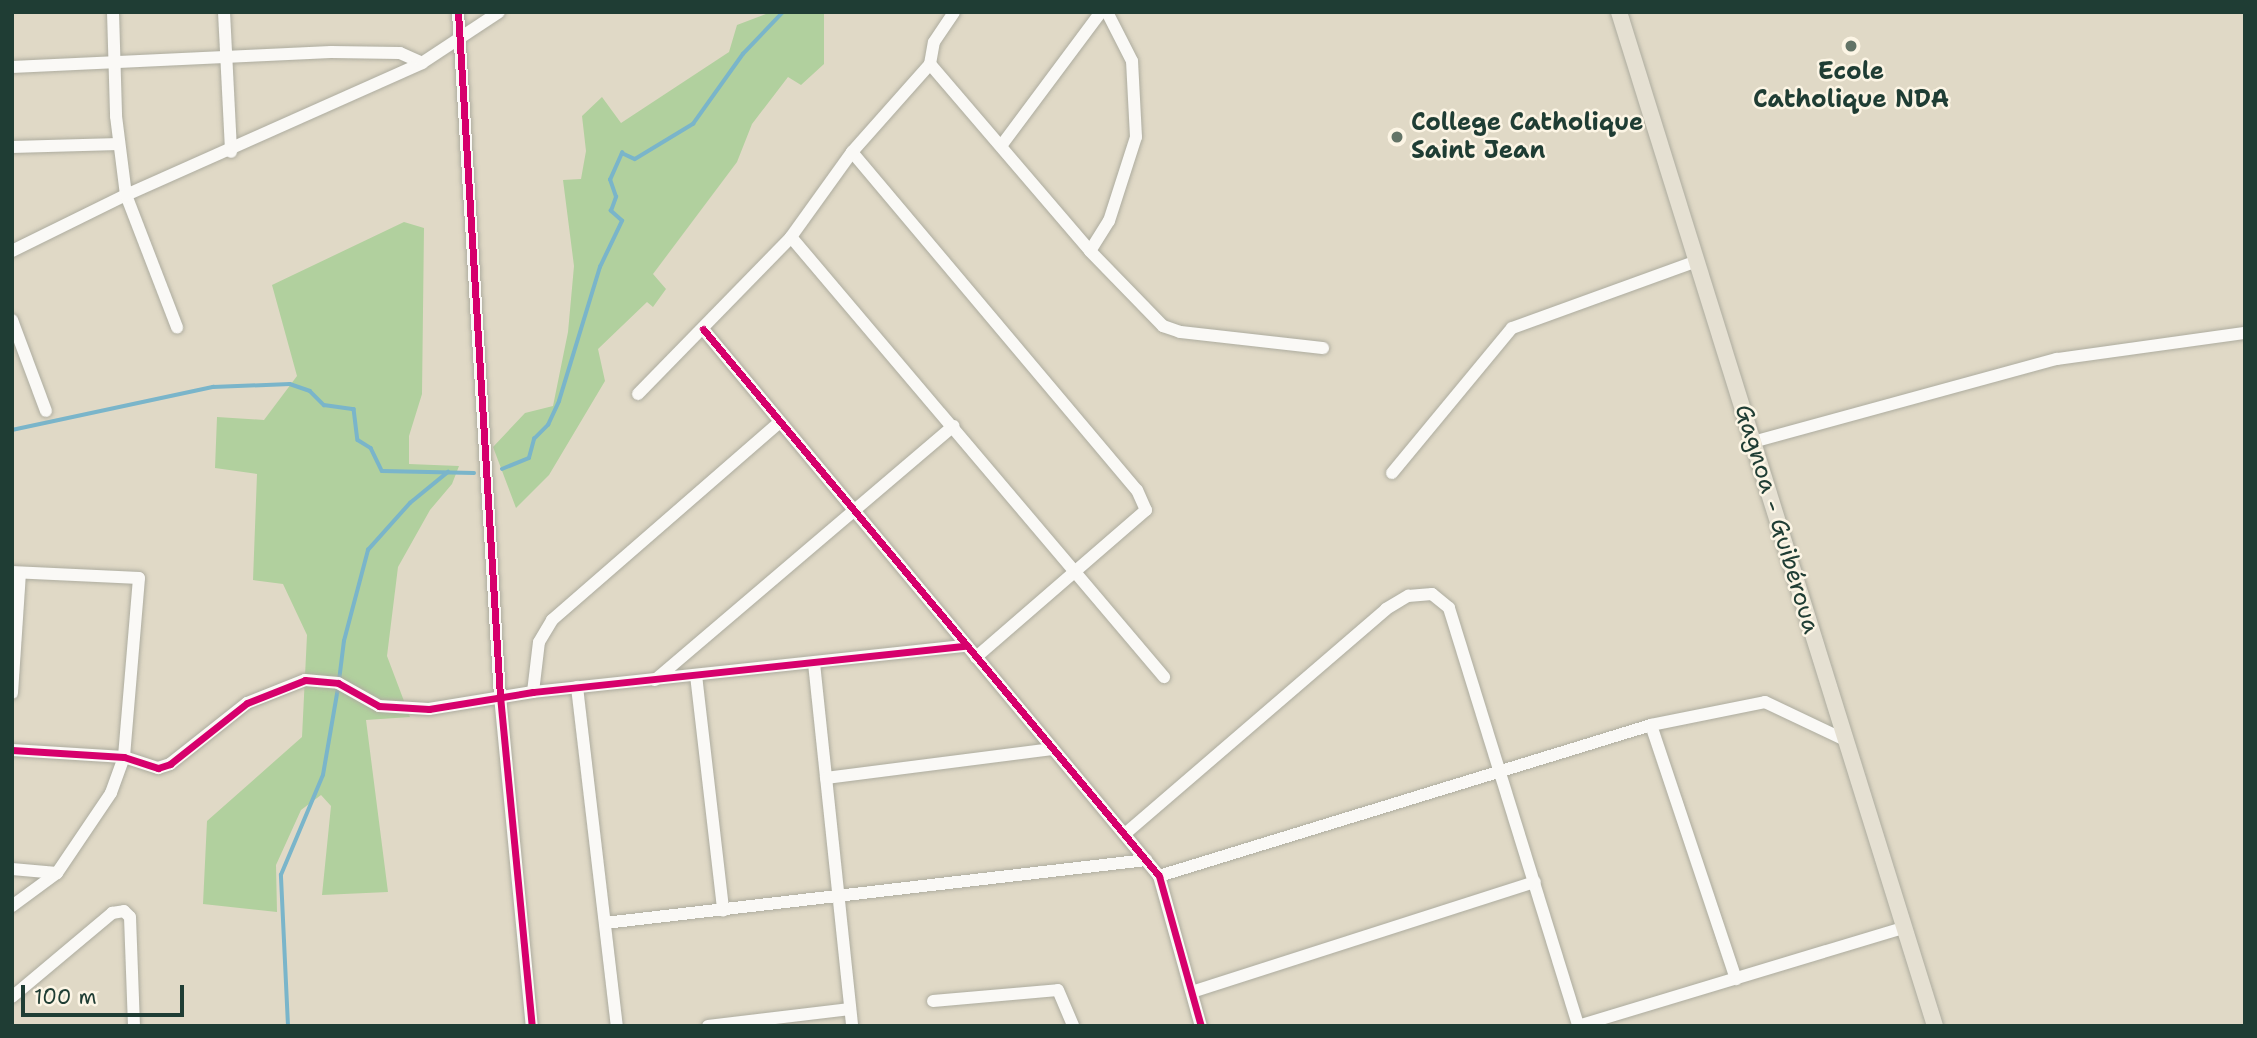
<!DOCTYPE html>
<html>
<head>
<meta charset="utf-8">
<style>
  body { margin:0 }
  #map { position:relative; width:2257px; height:1038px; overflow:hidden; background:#e0d9c6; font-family:"Shantell Sans",sans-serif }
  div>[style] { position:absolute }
  .green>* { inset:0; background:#b1d09e }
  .stream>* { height:3.5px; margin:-1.75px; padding:0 1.75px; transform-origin:1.75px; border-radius:1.75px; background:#7ab5ca }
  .roads { filter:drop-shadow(0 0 2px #adac9f) drop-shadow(0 0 2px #adac9f) }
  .minor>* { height:12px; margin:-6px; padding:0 6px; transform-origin:6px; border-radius:6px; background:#faf9f6 }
  .major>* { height:16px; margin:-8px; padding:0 8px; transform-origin:8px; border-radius:8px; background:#e5e0d2 }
  .cycleway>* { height:7px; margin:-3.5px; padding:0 3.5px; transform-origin:3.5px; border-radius:3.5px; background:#d6006c }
  .dots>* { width:19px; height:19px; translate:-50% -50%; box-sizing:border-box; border:4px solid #fcf5e5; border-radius:50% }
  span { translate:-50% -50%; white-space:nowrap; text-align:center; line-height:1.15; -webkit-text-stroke:5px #fcf5e5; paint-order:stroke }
  .poi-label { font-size:24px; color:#1f3d34; font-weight:700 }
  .left { translate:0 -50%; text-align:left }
  .street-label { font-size:24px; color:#1f3d34 }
  .frame { position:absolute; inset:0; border:14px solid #1f3d34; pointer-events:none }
  .scale { position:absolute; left:21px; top:985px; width:163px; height:32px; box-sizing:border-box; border:4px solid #1f3d34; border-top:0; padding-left:9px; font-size:21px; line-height:24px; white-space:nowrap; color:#1f3d34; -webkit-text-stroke:5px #fcf5e5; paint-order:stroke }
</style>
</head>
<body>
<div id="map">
  <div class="green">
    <i style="clip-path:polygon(771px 12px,824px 12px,824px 64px,801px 85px,788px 77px,752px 124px,737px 162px,653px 274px,666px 289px,653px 307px,647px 302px,598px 349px,605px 381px,549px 475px,516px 508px,493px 447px,525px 413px,553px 406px,568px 332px,574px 266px,563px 180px,581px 179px,586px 151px,582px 116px,602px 97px,621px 123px,729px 52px,737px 25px)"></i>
    <i style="clip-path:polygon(404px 222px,424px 228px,422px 394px,409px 436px,409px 464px,459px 466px,452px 484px,430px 510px,398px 567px,387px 656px,410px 717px,366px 720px,388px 892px,322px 895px,331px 806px,321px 795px,301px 810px,276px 865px,277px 912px,203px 904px,207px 821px,302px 737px,307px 635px,283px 584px,253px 580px,257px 474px,215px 468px,217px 417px,264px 420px,297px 376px,272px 285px)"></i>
  </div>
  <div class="stream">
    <i style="left:12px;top:430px;width:206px;rotate:-12.1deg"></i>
    <i style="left:213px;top:387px;width:77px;rotate:-2.2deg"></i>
    <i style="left:290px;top:384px;width:21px;rotate:19deg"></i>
    <i style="left:310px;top:391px;width:20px;rotate:45deg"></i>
    <i style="left:324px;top:405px;width:30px;rotate:8deg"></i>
    <i style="left:354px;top:409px;width:31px;rotate:83deg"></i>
    <i style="left:358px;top:440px;width:15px;rotate:32deg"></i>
    <i style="left:371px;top:448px;width:25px;rotate:64deg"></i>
    <i style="left:382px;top:471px;width:92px;rotate:1.2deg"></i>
    <i style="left:502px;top:469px;width:29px;rotate:-22deg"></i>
    <i style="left:529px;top:458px;width:20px;rotate:-75deg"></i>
    <i style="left:534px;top:439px;width:20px;rotate:-45deg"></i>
    <i style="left:548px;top:425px;width:26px;rotate:-65deg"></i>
    <i style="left:559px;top:401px;width:140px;rotate:-73deg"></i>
    <i style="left:600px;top:267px;width:51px;rotate:-64.4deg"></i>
    <i style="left:622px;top:221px;width:15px;rotate:-138deg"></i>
    <i style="left:611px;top:211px;width:15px;rotate:-70deg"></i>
    <i style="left:616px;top:197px;width:18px;rotate:-109deg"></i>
    <i style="left:610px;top:180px;width:30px;rotate:-66deg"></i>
    <i style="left:622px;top:153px;width:14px;rotate:25deg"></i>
    <i style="left:635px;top:159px;width:68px;rotate:-31.1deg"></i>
    <i style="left:693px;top:124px;width:86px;rotate:-54.5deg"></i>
    <i style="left:743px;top:54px;width:58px;rotate:-46.4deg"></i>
    <i style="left:339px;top:681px;width:40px;rotate:-82.9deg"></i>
    <i style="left:344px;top:641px;width:94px;rotate:-75.2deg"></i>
    <i style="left:368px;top:550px;width:63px;rotate:-48.2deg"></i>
    <i style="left:410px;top:503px;width:49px;rotate:-39.2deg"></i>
    <i style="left:288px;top:1026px;width:151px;rotate:-92.7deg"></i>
    <i style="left:281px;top:875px;width:108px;rotate:-67.2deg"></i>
    <i style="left:323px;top:775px;width:88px;rotate:-80.2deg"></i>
  </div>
  <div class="roads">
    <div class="minor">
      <i style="left:113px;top:12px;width:104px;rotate:88.3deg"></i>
      <i style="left:116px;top:116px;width:80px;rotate:82.8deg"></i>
      <i style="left:126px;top:195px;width:142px;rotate:68.9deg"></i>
      <i style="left:224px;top:12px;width:140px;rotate:87.1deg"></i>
      <i style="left:458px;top:12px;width:685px;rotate:86.49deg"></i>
      <i style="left:500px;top:696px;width:332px;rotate:84.5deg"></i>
      <i style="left:930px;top:64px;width:246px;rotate:49.4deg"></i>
      <i style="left:1090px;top:251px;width:105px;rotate:45.8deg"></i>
      <i style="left:1163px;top:326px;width:18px;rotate:19deg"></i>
      <i style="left:1180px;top:332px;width:144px;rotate:6.4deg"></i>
      <i style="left:12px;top:67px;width:319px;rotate:-2.7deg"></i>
      <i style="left:331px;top:52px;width:69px;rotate:0.8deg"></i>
      <i style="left:400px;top:53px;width:24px;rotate:24deg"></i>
      <i style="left:1001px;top:146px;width:167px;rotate:-53.3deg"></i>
      <i style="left:12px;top:147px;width:107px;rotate:-1.6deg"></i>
      <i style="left:852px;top:152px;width:442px;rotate:49.9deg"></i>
      <i style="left:1137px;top:490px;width:22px;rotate:66deg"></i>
      <i style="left:1146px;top:510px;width:225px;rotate:139.1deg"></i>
      <i style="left:791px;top:237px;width:577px;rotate:49.71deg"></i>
      <i style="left:12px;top:251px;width:127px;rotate:-26.2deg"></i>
      <i style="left:126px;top:195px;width:324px;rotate:-24deg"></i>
      <i style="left:422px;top:63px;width:92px;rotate:-33.5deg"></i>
      <i style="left:1090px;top:251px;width:36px;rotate:-58deg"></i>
      <i style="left:1109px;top:221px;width:88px;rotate:-72.2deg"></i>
      <i style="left:1136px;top:137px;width:76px;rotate:-93deg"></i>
      <i style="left:1132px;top:61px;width:55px;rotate:-117deg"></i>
      <i style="left:12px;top:320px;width:97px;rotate:69.5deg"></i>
      <i style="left:703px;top:329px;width:712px;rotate:50.18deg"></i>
      <i style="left:1159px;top:876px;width:156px;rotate:74.4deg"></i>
      <i style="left:638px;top:394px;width:219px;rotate:-45.7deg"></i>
      <i style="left:791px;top:237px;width:105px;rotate:-54.3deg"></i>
      <i style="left:852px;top:152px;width:118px;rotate:-48.4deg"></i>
      <i style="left:930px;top:64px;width:22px;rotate:-80deg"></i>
      <i style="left:934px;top:42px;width:36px;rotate:-56deg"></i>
      <i style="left:1753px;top:442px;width:315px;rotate:-15.3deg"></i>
      <i style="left:2057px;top:359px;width:190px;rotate:-7.9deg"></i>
      <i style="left:1392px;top:473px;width:188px;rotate:-50.4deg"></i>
      <i style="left:1512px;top:328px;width:197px;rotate:-19.9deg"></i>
      <i style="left:12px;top:572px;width:127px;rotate:2.7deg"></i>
      <i style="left:139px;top:578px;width:180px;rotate:94.8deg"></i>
      <i style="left:124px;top:757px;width:38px;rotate:110deg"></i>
      <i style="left:111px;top:793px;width:97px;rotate:124deg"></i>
      <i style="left:57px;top:873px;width:56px;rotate:143.7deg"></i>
      <i style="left:814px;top:663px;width:365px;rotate:84deg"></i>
      <i style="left:696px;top:675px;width:237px;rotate:83.4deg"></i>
      <i style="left:655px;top:680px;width:392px;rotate:-40.4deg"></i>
      <i style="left:577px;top:687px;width:341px;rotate:83.3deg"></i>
      <i style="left:533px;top:692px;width:50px;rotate:-83.2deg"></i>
      <i style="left:539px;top:642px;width:26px;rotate:-59deg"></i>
      <i style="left:552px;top:620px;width:302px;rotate:-41deg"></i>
      <i style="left:12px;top:693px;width:120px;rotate:-86.2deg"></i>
      <i style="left:1651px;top:725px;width:268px;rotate:71.5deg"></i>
      <i style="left:12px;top:750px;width:112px;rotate:3.6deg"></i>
      <i style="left:124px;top:757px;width:36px;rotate:18deg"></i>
      <i style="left:158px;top:768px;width:13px;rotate:-18deg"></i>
      <i style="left:170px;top:764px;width:98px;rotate:-38.4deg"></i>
      <i style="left:247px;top:703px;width:62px;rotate:-21.6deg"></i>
      <i style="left:305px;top:680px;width:33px;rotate:5deg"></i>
      <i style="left:338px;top:683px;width:47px;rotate:29.3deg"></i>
      <i style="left:379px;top:706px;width:50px;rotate:3.4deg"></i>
      <i style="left:429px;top:709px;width:105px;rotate:-9.3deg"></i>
      <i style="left:533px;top:692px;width:436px;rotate:-6.1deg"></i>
      <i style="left:826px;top:778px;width:228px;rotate:-7.3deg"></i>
      <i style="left:1126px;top:833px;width:343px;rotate:-40.7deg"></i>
      <i style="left:1386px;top:609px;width:26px;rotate:-31deg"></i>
      <i style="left:1408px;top:596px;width:24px;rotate:-5deg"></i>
      <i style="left:1432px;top:594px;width:22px;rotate:39deg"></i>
      <i style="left:1449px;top:608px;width:437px;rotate:72.8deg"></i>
      <i style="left:12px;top:869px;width:45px;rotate:5.1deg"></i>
      <i style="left:1159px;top:876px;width:515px;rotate:-17.06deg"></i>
      <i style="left:1651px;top:725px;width:116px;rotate:-11.4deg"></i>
      <i style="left:1765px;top:702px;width:89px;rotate:25.4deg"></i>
      <i style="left:605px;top:923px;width:545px;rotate:-6.64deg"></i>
      <i style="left:1192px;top:992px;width:360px;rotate:-17.8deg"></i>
      <i style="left:12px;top:997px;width:131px;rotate:-40deg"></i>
      <i style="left:112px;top:913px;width:12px;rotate:-9deg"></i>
      <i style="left:124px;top:911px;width:8px;rotate:45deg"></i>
      <i style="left:130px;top:917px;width:109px;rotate:87.9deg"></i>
      <i style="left:933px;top:1001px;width:125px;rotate:-5deg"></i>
      <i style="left:1058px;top:990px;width:39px;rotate:67deg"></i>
      <i style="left:708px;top:1026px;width:143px;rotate:-6.8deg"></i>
      <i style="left:1578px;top:1026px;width:342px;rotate:-16.8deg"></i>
    </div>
    <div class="major">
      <i style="left:1619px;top:12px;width:1062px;rotate:72.69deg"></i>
    </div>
  </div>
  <div class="cycleway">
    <i style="left:458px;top:12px;width:685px;rotate:86.49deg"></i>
    <i style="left:500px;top:696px;width:332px;rotate:84.5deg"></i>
    <i style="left:703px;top:329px;width:712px;rotate:50.18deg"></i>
    <i style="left:1159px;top:876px;width:156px;rotate:74.4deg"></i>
    <i style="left:12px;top:750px;width:112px;rotate:3.6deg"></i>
    <i style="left:124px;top:757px;width:36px;rotate:18deg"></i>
    <i style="left:158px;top:768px;width:13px;rotate:-18deg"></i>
    <i style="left:170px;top:764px;width:98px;rotate:-38.4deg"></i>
    <i style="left:247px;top:703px;width:62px;rotate:-21.6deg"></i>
    <i style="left:305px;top:680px;width:33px;rotate:5deg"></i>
    <i style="left:338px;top:683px;width:47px;rotate:29.3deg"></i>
    <i style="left:379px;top:706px;width:50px;rotate:3.4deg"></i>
    <i style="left:429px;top:709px;width:105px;rotate:-9.3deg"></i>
    <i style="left:533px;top:692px;width:436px;rotate:-6.1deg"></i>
  </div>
  <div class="dots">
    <i style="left:1851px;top:46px;background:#637467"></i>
    <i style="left:1397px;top:137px;background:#637467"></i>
  </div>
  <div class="poi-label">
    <span style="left:1851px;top:86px">Ecole<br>Catholique NDA</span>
    <span class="left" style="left:1411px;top:137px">College Catholique<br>Saint Jean</span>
  </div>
  <div class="street-label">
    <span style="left:1777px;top:519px;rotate:73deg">Gagnoa - Guibéroua</span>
  </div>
  <div class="frame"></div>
  <div class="scale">100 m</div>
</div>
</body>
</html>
